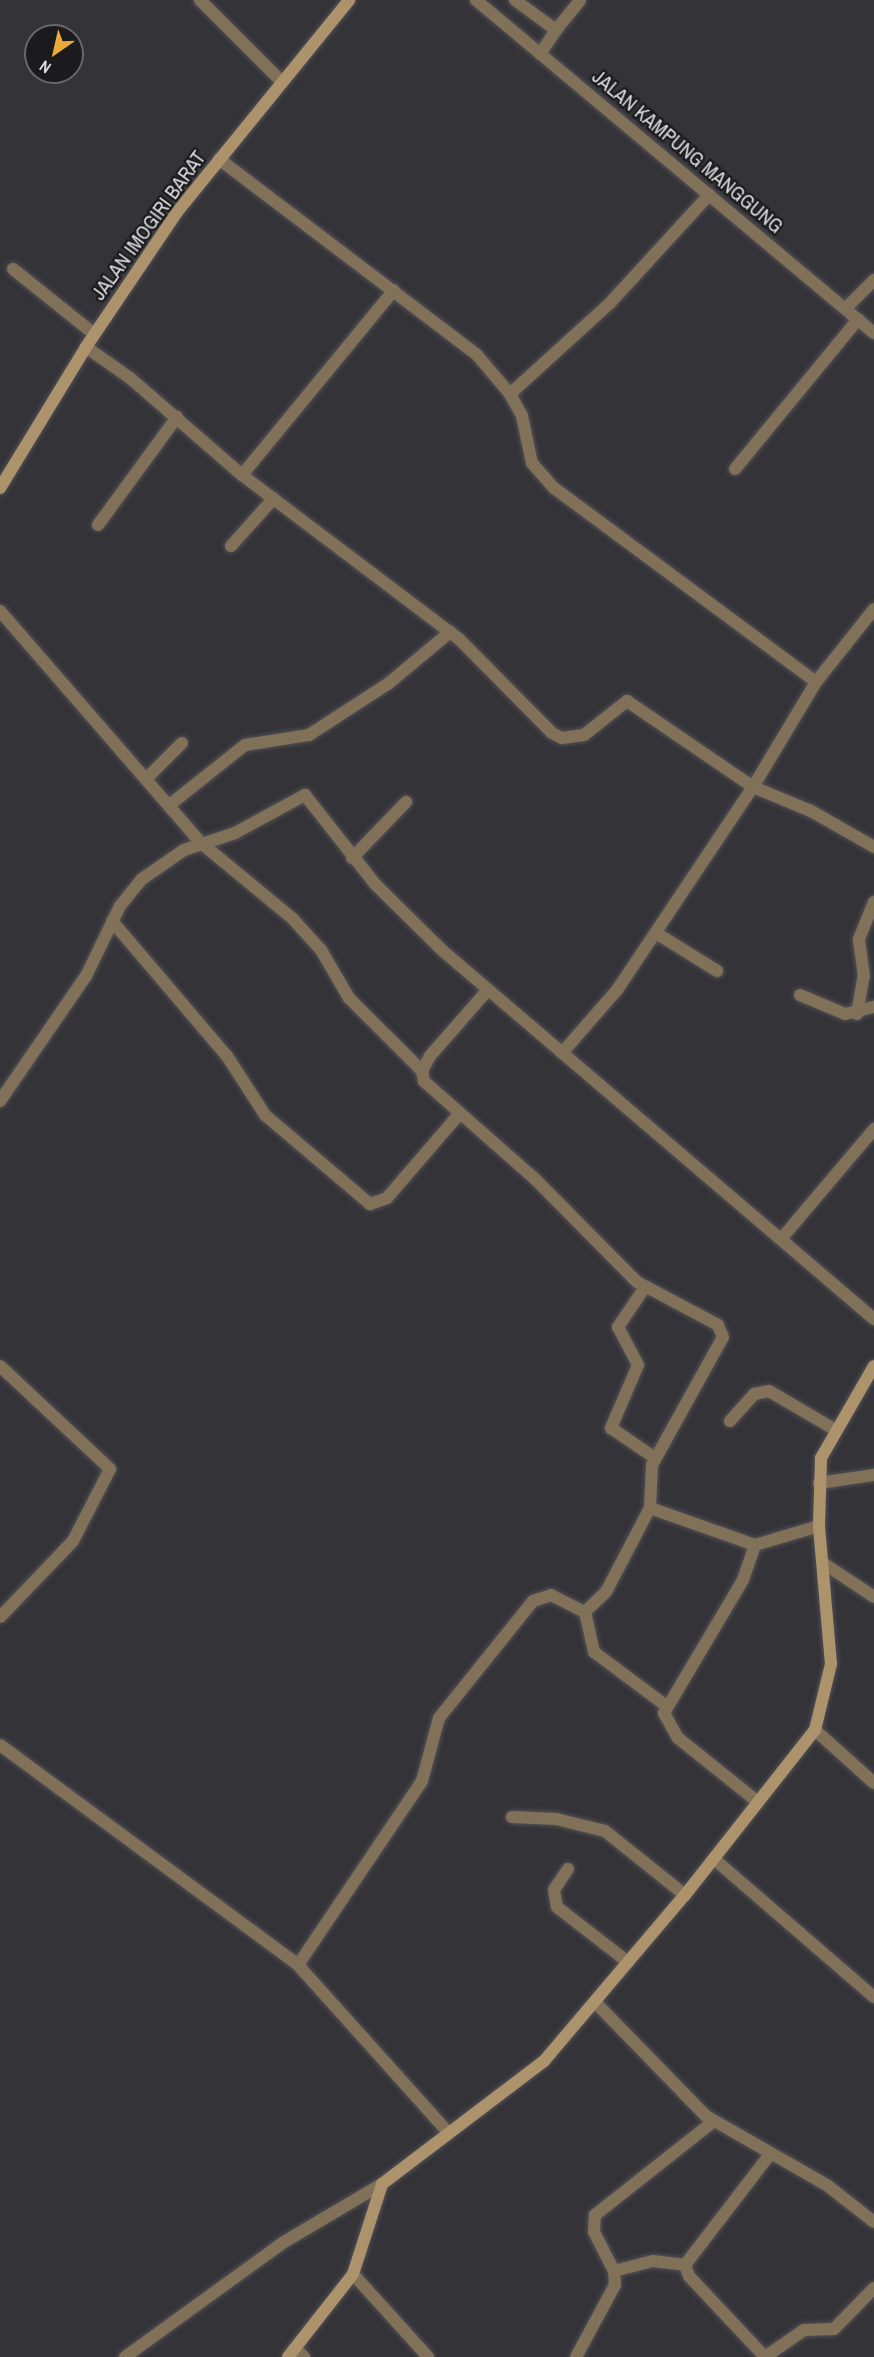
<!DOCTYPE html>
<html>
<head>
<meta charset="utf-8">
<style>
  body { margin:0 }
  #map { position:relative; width:874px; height:2357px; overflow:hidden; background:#343338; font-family:"Archivo Narrow",sans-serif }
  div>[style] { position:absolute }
  .roads { filter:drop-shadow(0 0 2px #525156) drop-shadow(0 0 2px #525156) }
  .street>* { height:12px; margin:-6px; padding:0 6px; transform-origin:6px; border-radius:6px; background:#817159 }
  .secondary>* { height:12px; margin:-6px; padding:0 6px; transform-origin:6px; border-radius:6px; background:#ad936c }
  span { translate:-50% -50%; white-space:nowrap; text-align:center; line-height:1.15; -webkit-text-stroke:4.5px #1b1b1d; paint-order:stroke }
  .street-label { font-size:20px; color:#dbdadd }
  .north { position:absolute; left:24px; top:24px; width:60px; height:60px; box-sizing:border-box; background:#1b1b1d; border:2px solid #68676a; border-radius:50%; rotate:214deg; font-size:16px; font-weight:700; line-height:24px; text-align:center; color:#dbdadd }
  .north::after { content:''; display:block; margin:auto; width:21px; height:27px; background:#eaaa39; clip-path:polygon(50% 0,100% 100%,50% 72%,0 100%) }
</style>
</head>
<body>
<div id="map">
  <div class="roads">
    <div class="street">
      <i style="left:200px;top:0;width:116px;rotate:45deg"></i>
      <i style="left:476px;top:0;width:519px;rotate:39.92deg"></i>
      <i style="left:515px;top:0;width:51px;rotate:36.2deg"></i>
      <i style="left:556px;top:30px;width:38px;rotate:-51deg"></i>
      <i style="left:540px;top:54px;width:29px;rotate:-56deg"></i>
      <i style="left:219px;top:159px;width:324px;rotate:37.2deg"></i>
      <i style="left:477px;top:355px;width:51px;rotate:49.8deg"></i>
      <i style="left:510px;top:394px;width:25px;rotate:61deg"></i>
      <i style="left:522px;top:416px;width:48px;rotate:78deg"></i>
      <i style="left:532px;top:463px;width:33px;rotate:49deg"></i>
      <i style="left:554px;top:488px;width:326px;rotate:36.5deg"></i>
      <i style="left:13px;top:269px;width:104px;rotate:38.7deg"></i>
      <i style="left:846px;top:308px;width:40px;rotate:-45deg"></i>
      <i style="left:86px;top:347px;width:54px;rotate:35.2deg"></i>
      <i style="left:130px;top:378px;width:148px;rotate:40.9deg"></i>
      <i style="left:242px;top:475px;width:272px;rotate:37.1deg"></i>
      <i style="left:459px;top:639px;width:132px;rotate:45.3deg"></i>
      <i style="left:552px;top:733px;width:11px;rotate:27deg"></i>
      <i style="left:562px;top:738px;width:22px;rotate:-8deg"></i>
      <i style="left:584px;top:735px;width:55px;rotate:-38.3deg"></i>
      <i style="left:627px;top:701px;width:153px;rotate:34.3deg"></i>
      <i style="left:753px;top:787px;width:63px;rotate:22.5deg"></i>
      <i style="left:811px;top:811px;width:73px;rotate:29.7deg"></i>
      <i style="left:510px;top:394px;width:135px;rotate:-42.3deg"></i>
      <i style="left:610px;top:303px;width:147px;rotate:-47.5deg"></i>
      <i style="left:735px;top:469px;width:194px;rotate:-50.6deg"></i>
      <i style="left:242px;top:475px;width:239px;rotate:-50.6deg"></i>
      <i style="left:98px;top:525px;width:134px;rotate:-53.8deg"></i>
      <i style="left:231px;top:546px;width:64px;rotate:-48.1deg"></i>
      <i style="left:0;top:611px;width:307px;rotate:49.1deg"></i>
      <i style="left:201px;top:843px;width:118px;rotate:39.5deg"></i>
      <i style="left:292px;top:918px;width:43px;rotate:47.8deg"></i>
      <i style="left:321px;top:950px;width:56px;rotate:59.7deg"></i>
      <i style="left:349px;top:998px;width:103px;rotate:45deg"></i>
      <i style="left:148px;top:777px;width:48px;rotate:-45deg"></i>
      <i style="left:172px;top:803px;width:93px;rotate:-38.5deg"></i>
      <i style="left:245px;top:745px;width:65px;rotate:-8.9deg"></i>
      <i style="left:309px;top:735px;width:95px;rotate:-33deg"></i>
      <i style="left:389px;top:683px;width:80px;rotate:-39.9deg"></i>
      <i style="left:352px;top:858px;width:78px;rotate:-46deg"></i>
      <i style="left:112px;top:921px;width:177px;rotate:49.6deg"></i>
      <i style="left:227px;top:1056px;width:70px;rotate:57.2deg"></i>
      <i style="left:265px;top:1115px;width:138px;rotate:40.3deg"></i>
      <i style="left:370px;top:1204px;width:18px;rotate:-19deg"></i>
      <i style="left:387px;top:1198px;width:112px;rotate:-49.3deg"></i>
      <i style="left:656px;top:933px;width:72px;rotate:31.9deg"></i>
      <i style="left:800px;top:995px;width:49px;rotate:22.9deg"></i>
      <i style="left:845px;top:1014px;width:30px;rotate:-14deg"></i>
      <i style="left:857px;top:1014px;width:39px;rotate:-80deg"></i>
      <i style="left:864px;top:976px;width:37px;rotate:-98deg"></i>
      <i style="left:859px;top:939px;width:40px;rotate:-68deg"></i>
      <i style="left:562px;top:1053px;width:84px;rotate:-48.9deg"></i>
      <i style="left:617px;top:990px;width:244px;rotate:-56.2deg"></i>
      <i style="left:753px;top:787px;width:122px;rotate:-59deg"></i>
      <i style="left:816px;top:682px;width:93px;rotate:-51.5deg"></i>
      <i style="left:0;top:1101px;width:152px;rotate:-55.5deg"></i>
      <i style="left:86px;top:976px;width:78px;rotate:-64.1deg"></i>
      <i style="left:120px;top:906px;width:35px;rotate:-51deg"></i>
      <i style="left:142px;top:879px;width:51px;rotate:-34.6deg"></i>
      <i style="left:184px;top:850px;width:54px;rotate:-18.4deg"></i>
      <i style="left:235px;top:833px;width:80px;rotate:-28.5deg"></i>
      <i style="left:305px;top:795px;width:113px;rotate:51.8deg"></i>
      <i style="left:375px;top:884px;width:95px;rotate:44.6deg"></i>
      <i style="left:443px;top:951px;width:567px;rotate:40.49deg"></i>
      <i style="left:782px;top:1238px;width:143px;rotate:-49.8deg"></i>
      <i style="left:645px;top:1287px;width:48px;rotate:124deg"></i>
      <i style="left:618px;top:1327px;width:43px;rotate:62.2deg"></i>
      <i style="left:638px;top:1365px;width:69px;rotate:113.2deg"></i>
      <i style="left:611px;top:1428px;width:53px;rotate:34.3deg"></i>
      <i style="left:0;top:1366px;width:151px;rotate:43.1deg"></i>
      <i style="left:110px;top:1469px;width:81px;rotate:117.2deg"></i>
      <i style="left:73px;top:1541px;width:105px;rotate:133.8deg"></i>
      <i style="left:730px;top:1421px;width:36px;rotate:-48deg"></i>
      <i style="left:754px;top:1394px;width:15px;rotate:-11deg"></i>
      <i style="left:769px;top:1391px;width:75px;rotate:30.3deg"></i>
      <i style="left:819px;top:1483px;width:56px;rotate:-8.3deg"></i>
      <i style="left:650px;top:1508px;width:111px;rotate:19.4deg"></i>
      <i style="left:755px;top:1545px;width:67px;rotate:-16.5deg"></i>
      <i style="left:755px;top:1545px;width:37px;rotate:109deg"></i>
      <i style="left:743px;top:1580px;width:155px;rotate:120.7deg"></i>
      <i style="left:664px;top:1713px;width:29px;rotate:61deg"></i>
      <i style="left:678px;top:1738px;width:102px;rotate:38.7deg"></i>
      <i style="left:823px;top:1563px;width:61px;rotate:33.7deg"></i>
      <i style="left:585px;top:1612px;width:41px;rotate:77.3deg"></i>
      <i style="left:594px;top:1652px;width:89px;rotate:36.7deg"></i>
      <i style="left:815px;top:1730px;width:79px;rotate:41.9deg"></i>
      <i style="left:0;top:1745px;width:370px;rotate:36.4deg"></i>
      <i style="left:298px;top:1965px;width:226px;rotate:48.1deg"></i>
      <i style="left:512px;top:1817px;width:44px;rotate:2.6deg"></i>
      <i style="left:556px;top:1819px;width:50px;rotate:13.8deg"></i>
      <i style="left:605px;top:1831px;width:102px;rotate:38.7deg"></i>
      <i style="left:714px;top:1859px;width:211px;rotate:40.8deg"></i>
      <i style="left:568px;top:1869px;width:25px;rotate:124deg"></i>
      <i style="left:554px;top:1890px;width:17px;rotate:80deg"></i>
      <i style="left:557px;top:1907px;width:90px;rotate:37.8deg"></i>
      <i style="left:298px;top:1965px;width:222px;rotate:-56deg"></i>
      <i style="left:422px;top:1781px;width:65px;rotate:-74.9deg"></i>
      <i style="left:439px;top:1718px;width:150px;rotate:-51.2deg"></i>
      <i style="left:533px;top:1601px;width:19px;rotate:-18deg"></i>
      <i style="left:551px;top:1595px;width:38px;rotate:27deg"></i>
      <i style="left:585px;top:1612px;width:29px;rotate:-44deg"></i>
      <i style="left:606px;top:1592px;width:95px;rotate:-62.4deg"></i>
      <i style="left:650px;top:1508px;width:43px;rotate:-87.3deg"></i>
      <i style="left:652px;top:1465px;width:146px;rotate:-61deg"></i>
      <i style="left:723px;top:1337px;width:13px;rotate:-113deg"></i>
      <i style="left:718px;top:1325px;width:92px;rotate:-152deg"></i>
      <i style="left:637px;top:1282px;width:145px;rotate:-134.7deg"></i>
      <i style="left:535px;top:1179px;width:148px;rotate:-138.6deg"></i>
      <i style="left:424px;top:1081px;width:10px;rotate:-101deg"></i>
      <i style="left:422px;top:1071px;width:17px;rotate:-62deg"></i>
      <i style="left:430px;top:1056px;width:86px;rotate:-48.8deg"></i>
      <i style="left:595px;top:2002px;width:159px;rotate:45.8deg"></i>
      <i style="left:706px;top:2116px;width:141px;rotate:29.8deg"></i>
      <i style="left:828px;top:2186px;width:58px;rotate:38deg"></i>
      <i style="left:614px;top:2271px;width:40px;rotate:-14.4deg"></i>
      <i style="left:653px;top:2261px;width:32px;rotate:7deg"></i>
      <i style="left:353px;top:2274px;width:112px;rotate:47.9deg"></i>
      <i style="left:295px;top:2348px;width:13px;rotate:45deg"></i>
      <i style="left:125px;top:2357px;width:196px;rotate:-35.9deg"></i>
      <i style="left:284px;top:2242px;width:114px;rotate:-30.6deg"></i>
      <i style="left:576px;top:2357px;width:82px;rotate:-61.6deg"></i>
      <i style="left:615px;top:2285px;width:14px;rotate:-94deg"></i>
      <i style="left:614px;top:2271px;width:44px;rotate:-117.1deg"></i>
      <i style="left:594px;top:2232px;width:17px;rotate:-87deg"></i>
      <i style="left:595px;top:2215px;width:152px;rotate:-38.3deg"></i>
      <i style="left:765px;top:2357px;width:111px;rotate:-133.2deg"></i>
      <i style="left:689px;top:2276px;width:12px;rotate:-110deg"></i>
      <i style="left:685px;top:2265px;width:141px;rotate:-52.5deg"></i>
      <i style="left:765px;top:2357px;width:47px;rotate:-34.7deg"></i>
      <i style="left:804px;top:2330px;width:30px;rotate:-2deg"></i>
      <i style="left:834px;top:2329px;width:57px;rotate:-45.7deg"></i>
    </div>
    <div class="secondary">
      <i style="left:0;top:488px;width:165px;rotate:-58.6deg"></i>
      <i style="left:86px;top:347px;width:163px;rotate:-56deg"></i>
      <i style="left:177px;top:212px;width:273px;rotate:-50.9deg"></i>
      <i style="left:288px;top:2357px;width:105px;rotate:-51.9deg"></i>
      <i style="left:353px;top:2274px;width:95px;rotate:-72.1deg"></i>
      <i style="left:382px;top:2184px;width:203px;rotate:-37.2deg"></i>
      <i style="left:544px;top:2061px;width:218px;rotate:-49.7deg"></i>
      <i style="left:685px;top:1895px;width:210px;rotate:-51.8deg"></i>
      <i style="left:815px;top:1730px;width:68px;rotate:-76.4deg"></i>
      <i style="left:831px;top:1664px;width:139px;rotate:-95deg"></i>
      <i style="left:819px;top:1526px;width:68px;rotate:-88.3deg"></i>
      <i style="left:821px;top:1458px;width:106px;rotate:-60.1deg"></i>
    </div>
  </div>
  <div class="street-label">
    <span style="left:688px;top:151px;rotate:40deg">JALAN KAMPUNG MANGGUNG</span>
    <span style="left:148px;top:225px;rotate:-54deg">JALAN IMOGIRI BARAT</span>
  </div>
  <div class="north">N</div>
</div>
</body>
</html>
